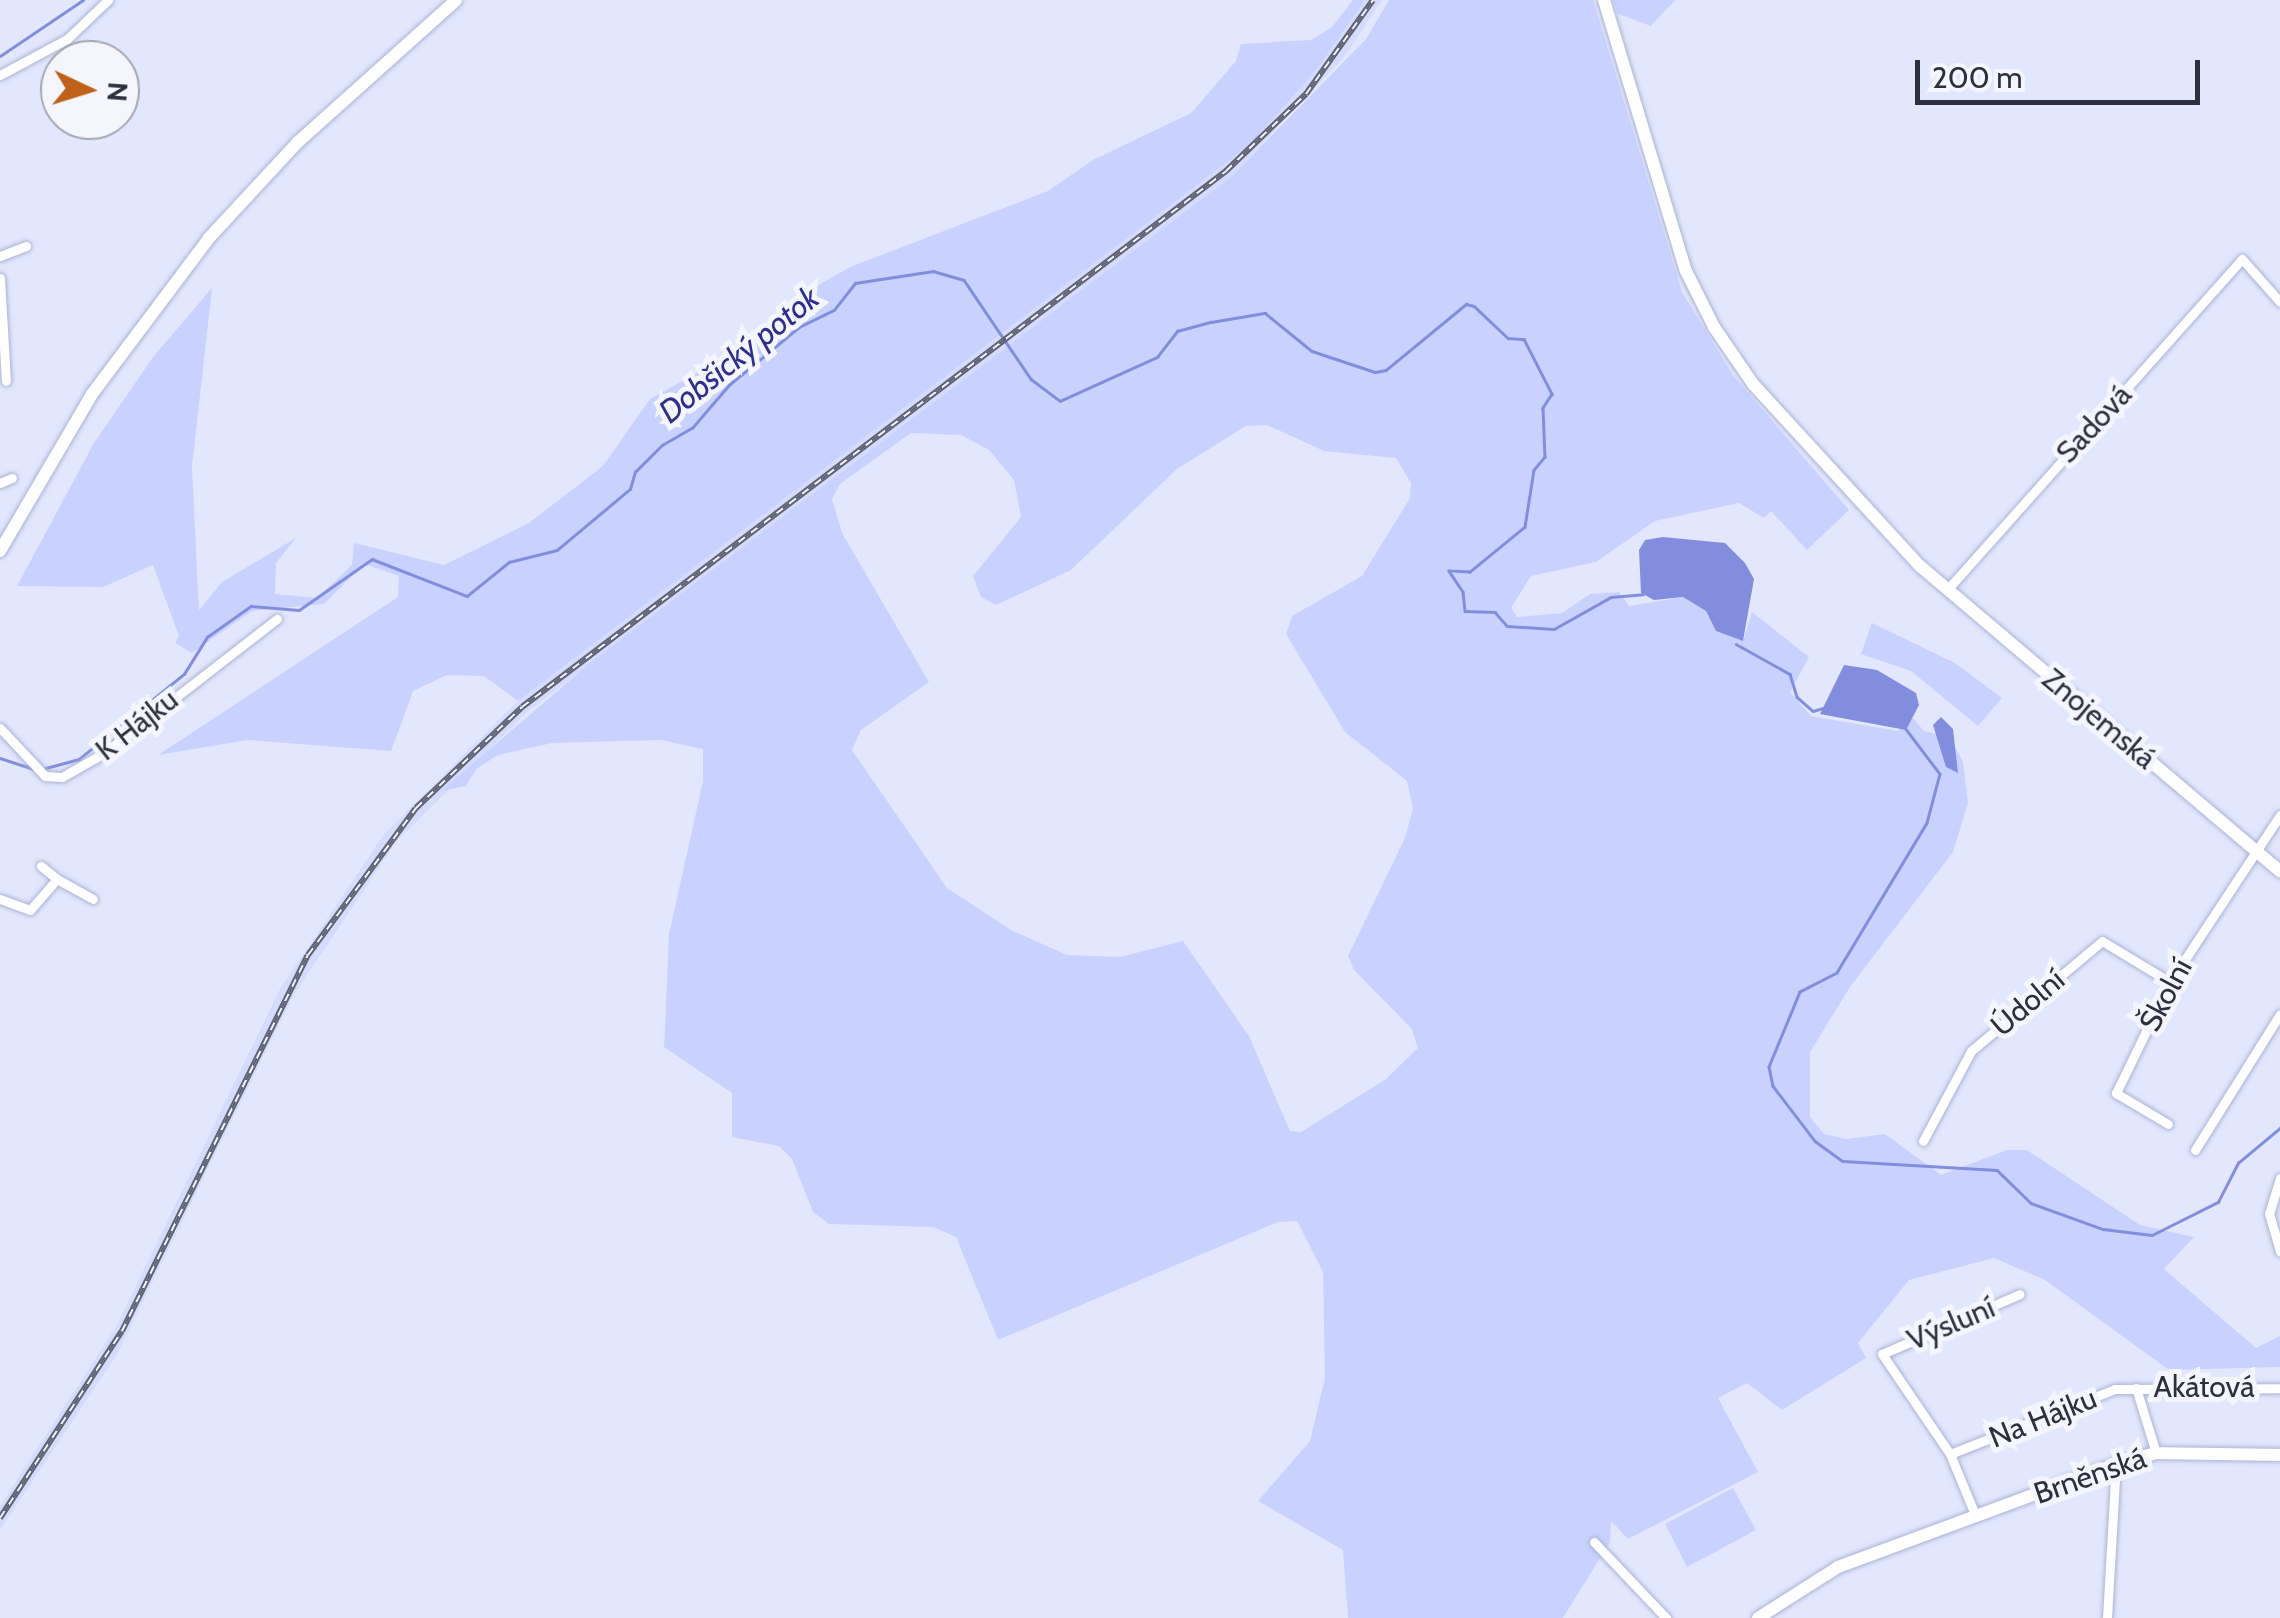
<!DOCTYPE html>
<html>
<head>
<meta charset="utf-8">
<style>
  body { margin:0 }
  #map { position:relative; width:2280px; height:1618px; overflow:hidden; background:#e3e7fd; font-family:Cabin,sans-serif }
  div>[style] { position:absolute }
  .built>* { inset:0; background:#d4dbfc }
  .green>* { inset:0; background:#c9d2ff }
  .water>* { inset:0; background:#828edd }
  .stream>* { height:2.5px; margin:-1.25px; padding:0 1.25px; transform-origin:1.25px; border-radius:1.25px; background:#828edd }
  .roads { filter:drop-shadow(0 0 2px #acb3d5) drop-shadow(0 0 2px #acb3d5) }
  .minor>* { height:9px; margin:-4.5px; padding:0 4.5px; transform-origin:4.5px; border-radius:4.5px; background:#fff }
  .secondary>* { height:12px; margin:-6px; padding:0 6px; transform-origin:6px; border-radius:6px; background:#fff }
  .rail>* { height:6px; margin-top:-3px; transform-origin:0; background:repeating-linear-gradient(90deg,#f4f5fd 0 8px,#5f6272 0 16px); box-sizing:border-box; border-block:2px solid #5f6272 }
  span { translate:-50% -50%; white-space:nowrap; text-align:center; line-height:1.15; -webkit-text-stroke:10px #f4f5fd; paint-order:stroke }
  .street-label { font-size:30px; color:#2d2f3d }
  .water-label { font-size:32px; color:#2f2f8b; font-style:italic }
  .north { position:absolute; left:40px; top:40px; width:100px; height:100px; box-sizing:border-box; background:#f4f5fd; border:2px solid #a4a6b0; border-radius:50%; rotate:94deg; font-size:28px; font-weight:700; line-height:40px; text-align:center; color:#2d2f3d }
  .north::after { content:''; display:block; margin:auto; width:35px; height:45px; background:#bf6119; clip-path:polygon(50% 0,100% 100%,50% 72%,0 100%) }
  .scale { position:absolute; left:1915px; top:60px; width:285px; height:45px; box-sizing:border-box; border:5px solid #2d2f3d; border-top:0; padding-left:12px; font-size:30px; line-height:35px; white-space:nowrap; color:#2d2f3d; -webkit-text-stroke:8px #f4f5fd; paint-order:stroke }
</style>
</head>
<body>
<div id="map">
  <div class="built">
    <i style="clip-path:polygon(1365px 0,1382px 0,1345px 56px,1231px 177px,527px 712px,396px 842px,293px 996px,116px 1356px,0 1530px,0 1506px,116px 1327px,280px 989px,385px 833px,518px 701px,1251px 144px,1318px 68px)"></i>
  </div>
  <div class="green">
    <i style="clip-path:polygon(1353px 0,1365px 0,1318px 68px,1251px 144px,518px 701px,484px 676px,447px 675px,413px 691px,391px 751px,248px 740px,158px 755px,398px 597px,399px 576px,364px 564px,324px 604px,252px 611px,192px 653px,175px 643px,179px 636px,153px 565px,103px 587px,17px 586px,94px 443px,153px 357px,212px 288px,192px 467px,199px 610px,222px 582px,296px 538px,276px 563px,275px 594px,317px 598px,352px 565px,354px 543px,444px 565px,529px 523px,603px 466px,650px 399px,717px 362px,806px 292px,850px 267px,1048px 191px,1093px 160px,1191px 113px,1236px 61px,1241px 44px,1311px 40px,1332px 27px)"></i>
    <i style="clip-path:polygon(evenodd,1389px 0,1593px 0,1682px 292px,1732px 374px,1849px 510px,1807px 550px,1771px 511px,1764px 518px,1739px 503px,1655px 521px,1596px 562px,1531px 576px,1511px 608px,1517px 617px,1562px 613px,1590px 594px,1619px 592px,1629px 606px,1683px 597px,1706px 611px,1716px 631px,1743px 641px,1752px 612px,1809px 657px,1790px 692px,1811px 716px,1898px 731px,1913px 718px,1924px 731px,1950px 737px,1963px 762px,1968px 803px,1953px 852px,1850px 987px,1810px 1052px,1810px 1117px,1824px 1134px,1846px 1139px,1885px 1134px,1941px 1175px,2007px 1150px,2027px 1150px,2140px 1225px,2194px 1237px,2164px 1269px,2256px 1348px,2280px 1336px,2280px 1367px,2169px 1370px,2045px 1280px,1994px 1258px,1909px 1280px,1858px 1343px,1866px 1358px,1782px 1410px,1747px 1383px,1718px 1398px,1758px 1472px,1628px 1539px,1611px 1521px,1610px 1542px,1563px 1618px,1348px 1618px,1343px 1550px,1258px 1501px,1310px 1441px,1325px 1378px,1323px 1272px,1297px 1221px,1278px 1222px,998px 1340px,956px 1237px,933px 1227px,829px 1224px,813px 1212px,792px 1159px,779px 1146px,732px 1137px,732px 1093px,664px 1047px,669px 934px,703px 781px,703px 749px,661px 740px,552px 743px,498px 755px,476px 769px,466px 786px,441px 791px,590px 663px,1231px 177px,1366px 39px,1389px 0,1267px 425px,1324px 451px,1396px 458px,1411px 483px,1410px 498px,1362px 576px,1292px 616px,1286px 634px,1345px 732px,1407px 781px,1413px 809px,1405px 838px,1348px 956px,1354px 970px,1412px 1029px,1418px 1048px,1386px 1079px,1301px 1132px,1290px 1131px,1249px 1036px,1183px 941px,1120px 957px,1067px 955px,1011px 930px,947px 888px,852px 750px,861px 730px,929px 682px,842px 533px,832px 499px,840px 484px,911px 433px,961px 435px,989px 450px,1014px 480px,1021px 517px,973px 576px,981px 597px,996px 605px,1071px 570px,1177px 469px,1246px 426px,1267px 425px)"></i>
    <i style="clip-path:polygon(1613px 0,1675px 0,1651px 26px,1618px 14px)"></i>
    <i style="clip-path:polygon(1872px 623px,1955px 663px,2002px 698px,1978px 726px,1911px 671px,1861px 654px)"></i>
    <i style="clip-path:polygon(1733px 1488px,1756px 1530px,1687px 1567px,1665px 1524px)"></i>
  </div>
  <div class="water">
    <i style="clip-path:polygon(1663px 537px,1725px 543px,1745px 563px,1754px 579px,1743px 641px,1716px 631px,1706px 611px,1683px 597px,1654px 600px,1641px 593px,1639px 550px,1645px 540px)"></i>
    <i style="clip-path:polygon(1844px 665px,1877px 670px,1916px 693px,1919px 705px,1906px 730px,1820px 714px)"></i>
    <i style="clip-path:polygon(1941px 717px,1953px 729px,1958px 773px,1946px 767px,1933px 725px)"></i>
  </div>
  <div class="stream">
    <i style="left:0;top:56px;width:100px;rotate:-34deg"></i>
    <i style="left:1736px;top:644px;width:62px;rotate:29.1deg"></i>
    <i style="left:1790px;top:674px;width:24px;rotate:73deg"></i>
    <i style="left:1797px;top:697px;width:21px;rotate:41deg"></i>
    <i style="left:1813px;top:711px;width:10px;rotate:-17deg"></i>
    <i style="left:1906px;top:729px;width:56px;rotate:52.9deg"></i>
    <i style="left:1940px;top:774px;width:51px;rotate:104.9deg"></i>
    <i style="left:1927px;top:823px;width:175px;rotate:121deg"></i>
    <i style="left:1837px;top:973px;width:42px;rotate:152.8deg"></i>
    <i style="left:1800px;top:992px;width:81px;rotate:112.5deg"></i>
    <i style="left:1769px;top:1067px;width:19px;rotate:78deg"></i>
    <i style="left:1773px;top:1086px;width:69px;rotate:52.6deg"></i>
    <i style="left:1815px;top:1141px;width:34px;rotate:36deg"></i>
    <i style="left:1843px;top:1161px;width:154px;rotate:3.3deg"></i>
    <i style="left:1997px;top:1170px;width:47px;rotate:44.1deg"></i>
    <i style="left:2031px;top:1203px;width:77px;rotate:19.9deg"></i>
    <i style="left:2103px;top:1229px;width:49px;rotate:7deg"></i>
    <i style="left:2152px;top:1235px;width:74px;rotate:-26.6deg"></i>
    <i style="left:2218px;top:1202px;width:44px;rotate:-62.9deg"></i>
    <i style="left:2238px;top:1163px;width:55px;rotate:-39.8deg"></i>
    <i style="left:0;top:758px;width:36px;rotate:18deg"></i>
    <i style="left:42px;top:769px;width:38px;rotate:-15deg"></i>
    <i style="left:79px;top:759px;width:135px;rotate:-39deg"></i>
    <i style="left:184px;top:674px;width:44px;rotate:-58.1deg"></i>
    <i style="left:207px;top:637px;width:54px;rotate:-35.2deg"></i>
    <i style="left:251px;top:606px;width:48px;rotate:4.8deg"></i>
    <i style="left:299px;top:610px;width:89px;rotate:-34.9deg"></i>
    <i style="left:372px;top:559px;width:102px;rotate:21.3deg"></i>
    <i style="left:467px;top:596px;width:54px;rotate:-39deg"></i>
    <i style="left:509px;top:562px;width:49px;rotate:-14deg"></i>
    <i style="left:557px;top:550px;width:95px;rotate:-39.9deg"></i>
    <i style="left:630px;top:489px;width:18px;rotate:-74deg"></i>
    <i style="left:635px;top:472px;width:38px;rotate:-45deg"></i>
    <i style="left:662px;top:445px;width:34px;rotate:-30deg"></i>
    <i style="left:692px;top:428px;width:57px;rotate:-49.3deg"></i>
    <i style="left:729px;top:385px;width:91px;rotate:-39.6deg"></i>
    <i style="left:799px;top:327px;width:39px;rotate:-26deg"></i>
    <i style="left:834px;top:310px;width:34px;rotate:-52deg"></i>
    <i style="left:855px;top:283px;width:79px;rotate:-8.7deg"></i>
    <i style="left:933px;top:271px;width:32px;rotate:16deg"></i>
    <i style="left:964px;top:280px;width:120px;rotate:55.9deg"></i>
    <i style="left:1031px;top:379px;width:36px;rotate:37deg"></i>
    <i style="left:1060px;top:401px;width:107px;rotate:-24.4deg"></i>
    <i style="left:1157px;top:357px;width:33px;rotate:-52deg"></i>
    <i style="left:1177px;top:331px;width:35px;rotate:-15deg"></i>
    <i style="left:1211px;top:322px;width:55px;rotate:-9.5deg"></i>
    <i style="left:1265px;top:313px;width:60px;rotate:39deg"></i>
    <i style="left:1312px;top:351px;width:66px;rotate:18.4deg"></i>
    <i style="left:1375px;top:372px;width:11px;rotate:-10deg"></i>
    <i style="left:1386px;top:370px;width:104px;rotate:-39.5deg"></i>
    <i style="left:1466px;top:304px;width:8px;rotate:14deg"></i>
    <i style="left:1474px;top:306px;width:47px;rotate:43.3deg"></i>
    <i style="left:1508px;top:338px;width:16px;rotate:4deg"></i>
    <i style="left:1524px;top:339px;width:62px;rotate:63deg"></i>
    <i style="left:1552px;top:394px;width:17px;rotate:123deg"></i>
    <i style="left:1543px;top:408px;width:49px;rotate:87.7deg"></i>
    <i style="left:1545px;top:457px;width:17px;rotate:130deg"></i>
    <i style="left:1534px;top:470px;width:58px;rotate:99deg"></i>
    <i style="left:1525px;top:527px;width:71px;rotate:140.7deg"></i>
    <i style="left:1470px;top:572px;width:21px;rotate:-177deg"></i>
    <i style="left:1449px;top:571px;width:25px;rotate:56deg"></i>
    <i style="left:1463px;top:592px;width:19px;rotate:84deg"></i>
    <i style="left:1465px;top:611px;width:30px;rotate:2deg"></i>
    <i style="left:1495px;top:612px;width:18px;rotate:49deg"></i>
    <i style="left:1507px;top:626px;width:47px;rotate:3.7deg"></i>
    <i style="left:1554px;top:629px;width:65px;rotate:-29.3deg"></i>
    <i style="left:1611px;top:597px;width:32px;rotate:-5deg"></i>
  </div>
  <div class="roads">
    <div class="minor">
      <i style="left:0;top:75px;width:76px;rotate:-28.2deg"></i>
      <i style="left:67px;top:39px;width:57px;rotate:-43.6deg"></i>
      <i style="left:0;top:256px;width:28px;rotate:-21deg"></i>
      <i style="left:0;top:278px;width:103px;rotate:86.7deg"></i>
      <i style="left:0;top:483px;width:13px;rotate:-23deg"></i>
      <i style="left:1947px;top:590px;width:443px;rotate:-48.3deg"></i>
      <i style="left:2242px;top:259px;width:57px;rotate:48.5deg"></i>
      <i style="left:0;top:728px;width:66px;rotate:46.8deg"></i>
      <i style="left:45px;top:776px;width:17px;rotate:3deg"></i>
      <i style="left:62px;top:777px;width:48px;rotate:-29.7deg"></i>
      <i style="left:104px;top:753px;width:219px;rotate:-37.8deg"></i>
      <i style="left:41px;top:866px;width:21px;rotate:39deg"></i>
      <i style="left:0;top:899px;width:32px;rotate:20deg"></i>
      <i style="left:30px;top:910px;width:41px;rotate:-48.9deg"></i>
      <i style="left:57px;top:879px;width:41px;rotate:29.1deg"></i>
      <i style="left:2168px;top:1124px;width:61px;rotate:-149.2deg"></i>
      <i style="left:2116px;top:1093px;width:123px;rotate:-64.1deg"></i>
      <i style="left:2170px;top:982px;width:200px;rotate:-56.6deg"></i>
      <i style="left:1923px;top:1141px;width:102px;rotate:-61.9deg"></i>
      <i style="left:1971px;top:1051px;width:171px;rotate:-40deg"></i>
      <i style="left:2102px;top:941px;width:79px;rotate:31.1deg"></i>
      <i style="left:2195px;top:1150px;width:160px;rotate:-58deg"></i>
      <i style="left:2280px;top:1178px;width:37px;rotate:107deg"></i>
      <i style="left:2269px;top:1213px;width:40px;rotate:74deg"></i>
      <i style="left:2136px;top:1388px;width:68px;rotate:72.9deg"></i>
      <i style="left:1950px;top:1454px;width:177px;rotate:-21.5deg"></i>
      <i style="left:2115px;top:1389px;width:165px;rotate:-0.3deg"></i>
      <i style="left:1976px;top:1517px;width:68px;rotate:-112.4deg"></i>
      <i style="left:1950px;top:1454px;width:121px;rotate:-124.2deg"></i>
      <i style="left:1882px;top:1354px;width:150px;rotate:-23.5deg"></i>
      <i style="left:1594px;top:1542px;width:105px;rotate:46.5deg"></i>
      <i style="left:2107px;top:1618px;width:154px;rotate:-86.7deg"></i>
    </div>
    <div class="secondary">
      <i style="left:1604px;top:0;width:281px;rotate:73.2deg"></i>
      <i style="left:1685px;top:269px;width:65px;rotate:63.4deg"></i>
      <i style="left:1714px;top:327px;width:69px;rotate:55.6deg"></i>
      <i style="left:1753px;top:384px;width:247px;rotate:47.5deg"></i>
      <i style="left:1920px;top:566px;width:472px;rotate:40.3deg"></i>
      <i style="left:0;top:551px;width:182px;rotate:-59.6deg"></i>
      <i style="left:92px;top:394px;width:195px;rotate:-53.1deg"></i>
      <i style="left:209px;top:238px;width:131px;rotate:-47.2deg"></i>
      <i style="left:298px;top:142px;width:212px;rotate:-41.9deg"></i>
      <i style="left:1758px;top:1618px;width:95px;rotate:-32.5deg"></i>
      <i style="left:1838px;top:1567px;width:296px;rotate:-20.3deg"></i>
      <i style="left:2116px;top:1464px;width:41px;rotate:-15.4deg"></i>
      <i style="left:2156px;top:1453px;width:124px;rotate:0.9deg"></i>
    </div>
  </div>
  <div class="rail">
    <i style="left:0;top:1518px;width:223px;rotate:-56.9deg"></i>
    <i style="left:122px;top:1331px;width:419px;rotate:-63.7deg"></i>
    <i style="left:308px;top:955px;width:182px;rotate:-53.7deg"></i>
    <i style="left:416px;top:808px;width:146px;rotate:-43.6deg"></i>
    <i style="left:522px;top:707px;width:885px;rotate:-37.28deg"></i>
    <i style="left:1226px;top:171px;width:111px;rotate:-43.9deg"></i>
    <i style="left:1306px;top:94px;width:115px;rotate:-54.5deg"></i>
  </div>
  <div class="street-label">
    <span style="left:2094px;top:424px;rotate:-47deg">Sadová</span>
    <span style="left:2099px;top:719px;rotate:40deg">Znojemská</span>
    <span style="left:137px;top:725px;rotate:-38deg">K Hájku</span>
    <span style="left:2166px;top:995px;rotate:-62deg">Školní</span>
    <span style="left:2028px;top:1003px;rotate:-40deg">Údolní</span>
    <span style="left:1951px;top:1324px;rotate:-23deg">Výsluní</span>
    <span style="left:2204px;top:1387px">Akátová</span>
    <span style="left:2043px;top:1418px;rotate:-22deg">Na Hájku</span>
    <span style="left:2090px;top:1476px;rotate:-19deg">Brněnská</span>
  </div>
  <div class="water-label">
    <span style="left:739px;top:355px;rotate:-39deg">Dobšický potok</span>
  </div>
  <div class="north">N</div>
  <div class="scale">200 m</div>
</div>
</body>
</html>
